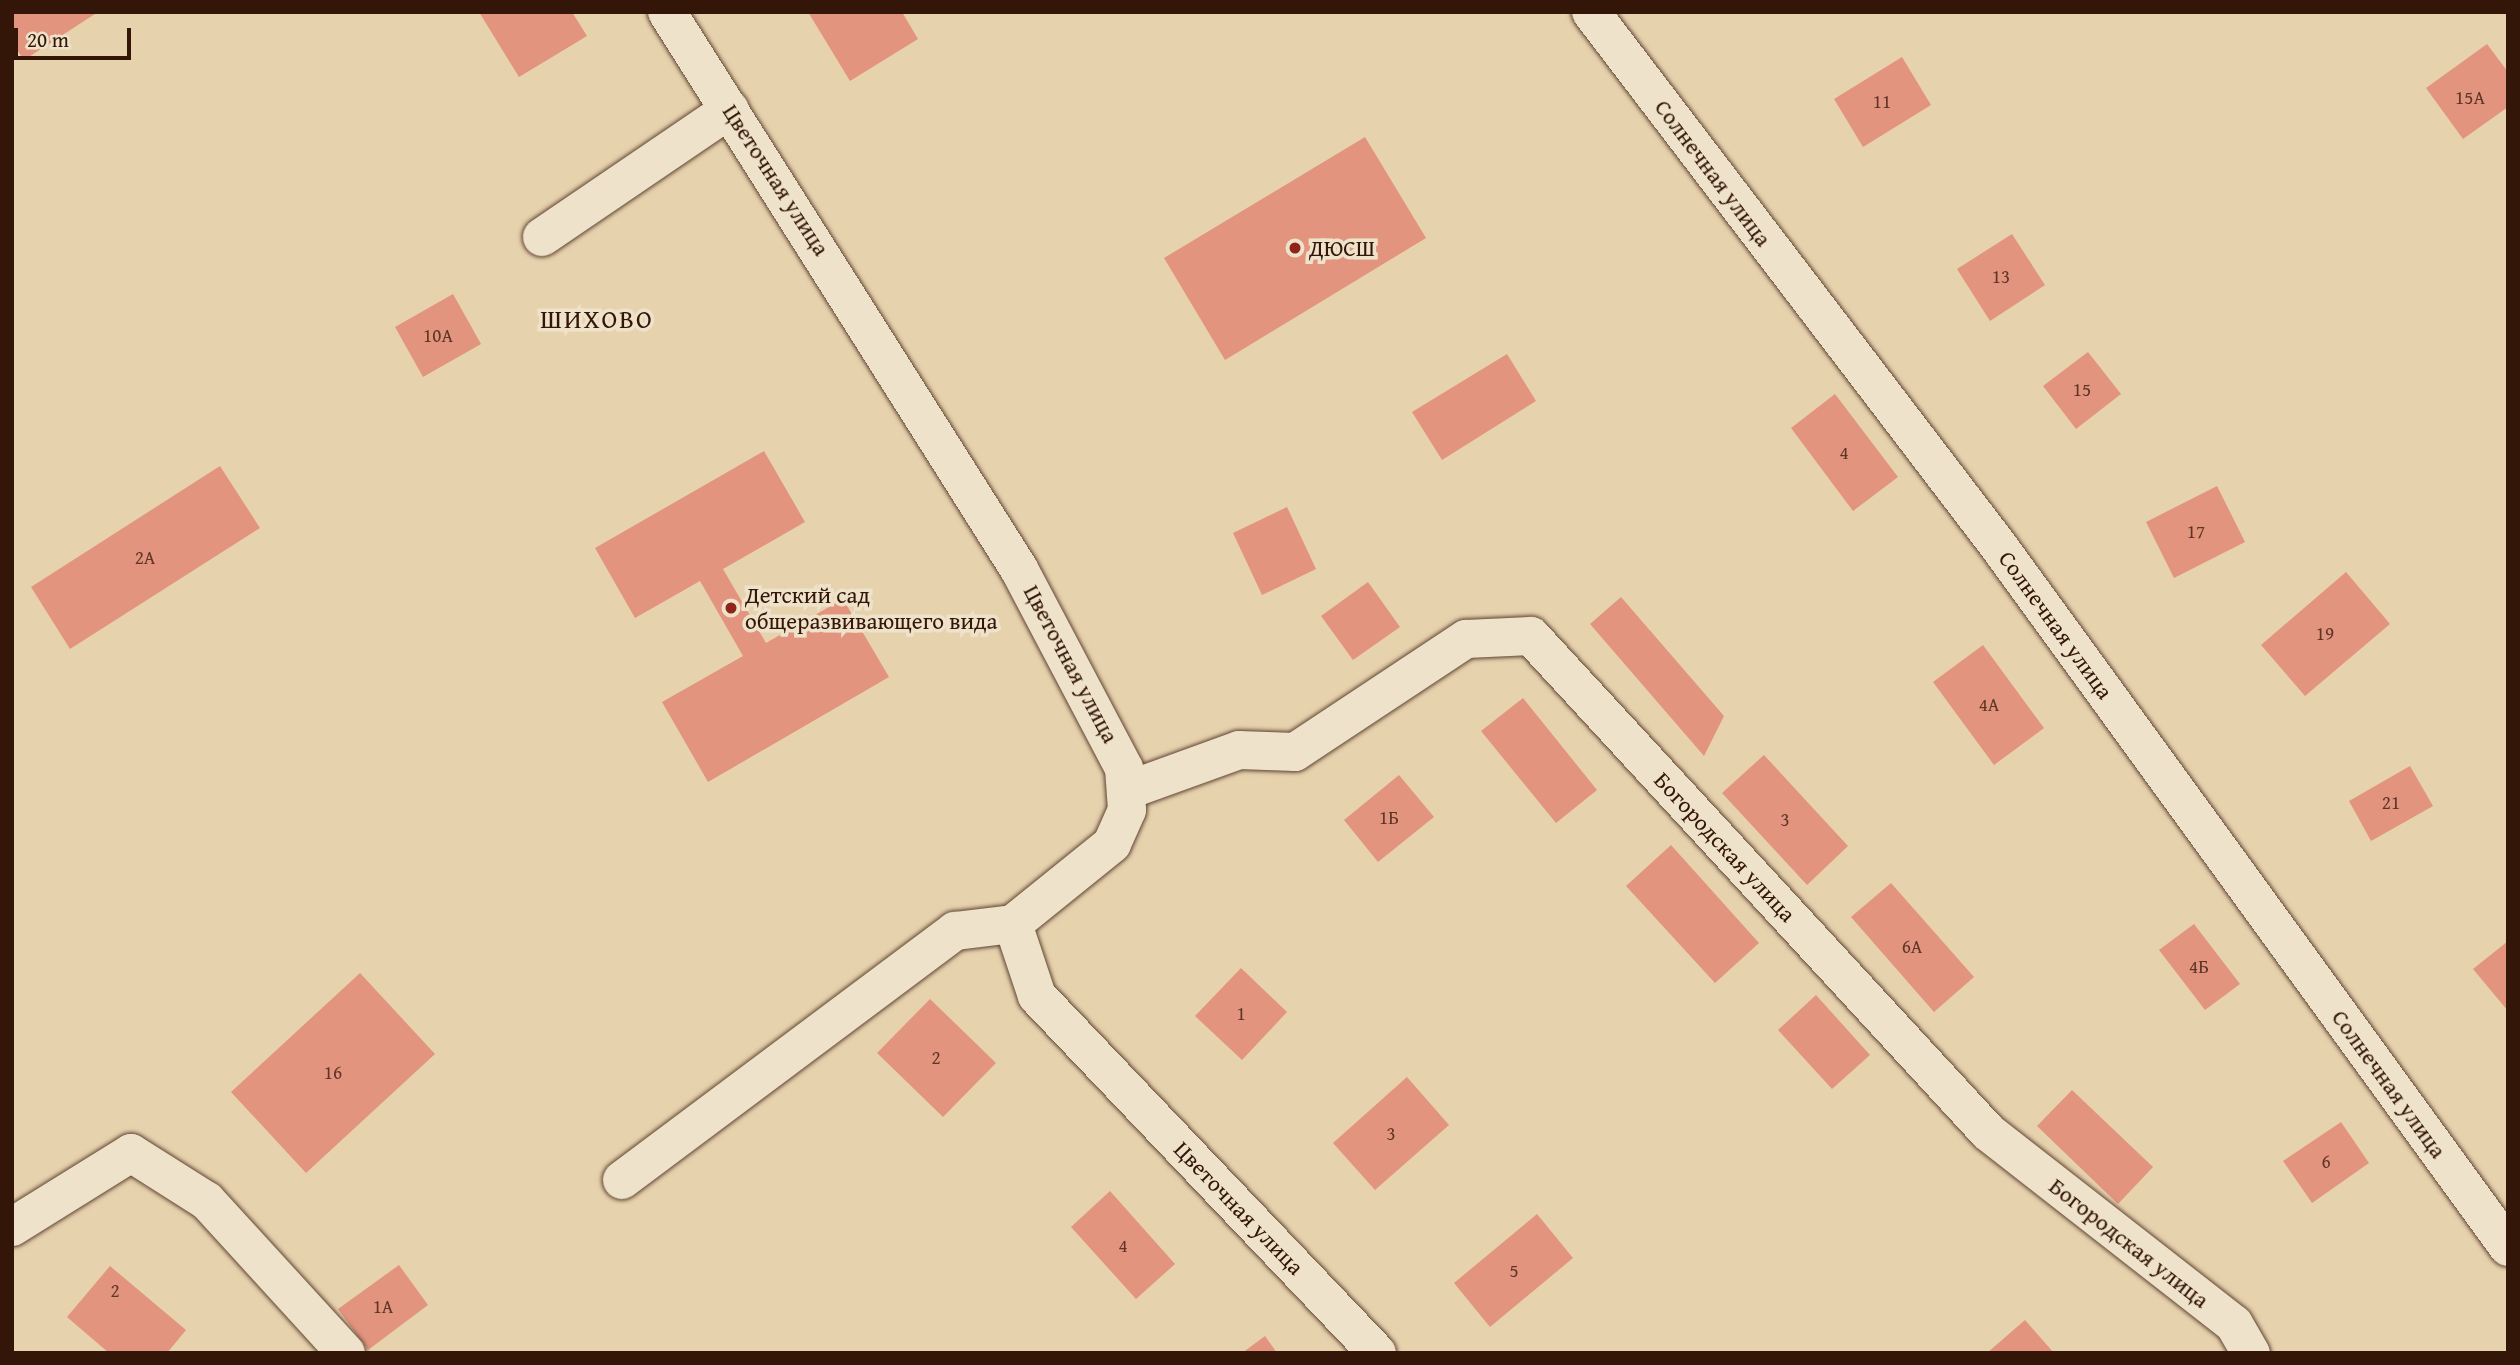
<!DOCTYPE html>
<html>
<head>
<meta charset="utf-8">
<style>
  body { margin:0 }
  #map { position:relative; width:2520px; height:1365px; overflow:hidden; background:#e7d2ae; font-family:"Gentium Book Plus",serif }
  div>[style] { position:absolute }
  .building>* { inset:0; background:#e2947f }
  .roads { filter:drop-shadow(0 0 2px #604532) drop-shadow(0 0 2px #604532) }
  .minor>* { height:38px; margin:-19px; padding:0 19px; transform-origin:19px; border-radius:19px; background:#efe2ca }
  .dots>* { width:19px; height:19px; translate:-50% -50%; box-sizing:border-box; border:4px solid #efe2ca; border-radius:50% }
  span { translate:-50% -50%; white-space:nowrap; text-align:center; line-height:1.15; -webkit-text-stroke:7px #efe2ca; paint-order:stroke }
  .number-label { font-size:19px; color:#5f3626 }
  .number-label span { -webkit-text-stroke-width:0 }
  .street-label { font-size:23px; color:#331608 }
  .poi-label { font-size:23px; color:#331608 }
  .left { translate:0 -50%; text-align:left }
  .quarter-label { font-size:26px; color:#331608; letter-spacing:2px }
  .frame { position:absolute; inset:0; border:14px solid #331608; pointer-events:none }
  .scale { position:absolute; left:14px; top:28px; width:117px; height:32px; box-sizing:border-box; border:4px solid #331608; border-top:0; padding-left:9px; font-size:21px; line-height:24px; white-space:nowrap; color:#331608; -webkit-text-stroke:5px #efe2ca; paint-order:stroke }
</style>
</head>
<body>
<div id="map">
  <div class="building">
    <i style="clip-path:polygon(12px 12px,98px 12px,24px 60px,12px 43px)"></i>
    <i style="clip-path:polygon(479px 12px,572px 12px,587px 36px,519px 77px)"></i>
    <i style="clip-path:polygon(808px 12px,902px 12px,918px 39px,850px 81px)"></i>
    <i style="clip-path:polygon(2487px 44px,2508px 72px,2508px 107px,2463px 139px,2426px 88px)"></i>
    <i style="clip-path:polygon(1902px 57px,1931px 105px,1863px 147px,1834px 99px)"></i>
    <i style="clip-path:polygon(1365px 137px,1426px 238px,1225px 360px,1164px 258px)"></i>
    <i style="clip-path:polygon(2012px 234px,2045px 285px,1990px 321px,1957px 269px)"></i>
    <i style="clip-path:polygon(453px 294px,481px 344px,423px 377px,395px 327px)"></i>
    <i style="clip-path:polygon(2088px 352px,2121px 394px,2076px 429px,2043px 386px)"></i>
    <i style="clip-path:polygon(1507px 354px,1536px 401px,1442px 460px,1412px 412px)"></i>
    <i style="clip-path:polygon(1835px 394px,1898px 477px,1853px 511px,1791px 428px)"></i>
    <i style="clip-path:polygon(764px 451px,805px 522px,723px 569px,766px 643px,843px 599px,889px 677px,708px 782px,662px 702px,743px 656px,700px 581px,635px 618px,595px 548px)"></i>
    <i style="clip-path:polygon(220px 466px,260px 528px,70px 649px,31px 587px)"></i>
    <i style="clip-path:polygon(2217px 486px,2245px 542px,2174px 578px,2146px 522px)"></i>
    <i style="clip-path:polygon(1287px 507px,1316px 569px,1262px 595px,1233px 533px)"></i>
    <i style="clip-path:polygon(2346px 572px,2390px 624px,2305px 696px,2261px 645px)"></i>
    <i style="clip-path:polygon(1368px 582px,1400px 627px,1353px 660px,1321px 616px)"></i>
    <i style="clip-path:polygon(1621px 597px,1724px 716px,1704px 756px,1590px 624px)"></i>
    <i style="clip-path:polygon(1983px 645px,2044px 728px,1994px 765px,1933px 682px)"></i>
    <i style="clip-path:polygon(1523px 698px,1597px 790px,1556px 823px,1481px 731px)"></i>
    <i style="clip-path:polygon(1764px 755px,1848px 846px,1807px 885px,1722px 793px)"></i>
    <i style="clip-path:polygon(2410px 766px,2433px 806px,2371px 841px,2349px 801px)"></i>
    <i style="clip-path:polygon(1399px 775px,1434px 817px,1378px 862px,1344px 820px)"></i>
    <i style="clip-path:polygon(1671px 845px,1759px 943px,1715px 983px,1626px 886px)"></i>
    <i style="clip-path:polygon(1891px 883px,1974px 977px,1934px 1012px,1851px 917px)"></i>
    <i style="clip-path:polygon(2194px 924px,2240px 984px,2205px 1010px,2159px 950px)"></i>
    <i style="clip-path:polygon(2508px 941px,2508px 1011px,2473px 969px)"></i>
    <i style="clip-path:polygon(1241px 968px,1287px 1012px,1242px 1060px,1195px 1016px)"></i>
    <i style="clip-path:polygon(360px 973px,435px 1054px,306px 1173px,231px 1092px)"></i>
    <i style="clip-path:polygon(1816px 995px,1870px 1055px,1832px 1089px,1778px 1030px)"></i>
    <i style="clip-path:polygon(930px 999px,996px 1063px,943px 1117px,877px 1053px)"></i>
    <i style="clip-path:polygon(1407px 1077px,1449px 1125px,1375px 1190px,1333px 1143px)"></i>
    <i style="clip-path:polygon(2072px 1090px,2153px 1167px,2118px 1204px,2037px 1126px)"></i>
    <i style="clip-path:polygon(2341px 1122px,2369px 1163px,2312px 1203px,2283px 1161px)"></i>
    <i style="clip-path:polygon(1110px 1191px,1175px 1264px,1136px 1299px,1071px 1227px)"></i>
    <i style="clip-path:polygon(1537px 1214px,1573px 1258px,1490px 1327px,1454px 1283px)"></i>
    <i style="clip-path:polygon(399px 1265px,428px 1305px,368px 1350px,338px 1309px)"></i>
    <i style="clip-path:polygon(110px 1266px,186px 1330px,167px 1353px,109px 1353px,67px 1317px)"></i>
    <i style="clip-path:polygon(2025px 1320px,2054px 1353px,1987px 1353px)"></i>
    <i style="clip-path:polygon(1265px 1336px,1277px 1353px,1242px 1353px)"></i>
  </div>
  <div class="roads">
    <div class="minor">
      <i style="left:667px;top:12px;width:659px;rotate:57.71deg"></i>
      <i style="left:1019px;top:569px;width:225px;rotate:62.2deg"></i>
      <i style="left:1124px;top:768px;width:42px;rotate:85.9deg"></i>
      <i style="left:1127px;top:810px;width:37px;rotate:114deg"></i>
      <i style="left:1112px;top:844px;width:127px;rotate:141.1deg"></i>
      <i style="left:1013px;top:924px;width:76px;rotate:71.6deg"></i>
      <i style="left:1037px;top:996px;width:493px;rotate:46.4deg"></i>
      <i style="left:1591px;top:12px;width:674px;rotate:52.65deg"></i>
      <i style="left:2000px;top:548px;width:864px;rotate:53.99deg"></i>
      <i style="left:542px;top:237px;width:227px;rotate:-34.2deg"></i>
      <i style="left:1126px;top:791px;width:120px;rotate:-19.9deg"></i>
      <i style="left:1239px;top:750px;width:56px;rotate:2deg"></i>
      <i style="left:1295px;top:752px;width:205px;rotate:-33.5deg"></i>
      <i style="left:1466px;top:639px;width:65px;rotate:-2.6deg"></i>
      <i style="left:1531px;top:636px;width:674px;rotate:47.34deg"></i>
      <i style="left:1988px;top:1132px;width:312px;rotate:38deg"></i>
      <i style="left:2234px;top:1324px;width:34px;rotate:60deg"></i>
      <i style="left:622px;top:1180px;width:416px;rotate:-36.8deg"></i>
      <i style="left:955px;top:931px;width:58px;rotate:-6.9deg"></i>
      <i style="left:12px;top:1227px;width:140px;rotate:-31.9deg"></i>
      <i style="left:131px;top:1153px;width:90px;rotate:32.3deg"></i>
      <i style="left:207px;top:1201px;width:206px;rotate:47.6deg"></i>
    </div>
  </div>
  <div class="dots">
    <i style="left:1295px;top:248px;background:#8f2418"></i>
    <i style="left:731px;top:608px;background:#8f2418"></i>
  </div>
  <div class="number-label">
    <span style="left:2470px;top:98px">15А</span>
    <span style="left:1882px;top:102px">11</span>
    <span style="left:2001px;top:277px">13</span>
    <span style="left:438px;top:336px">10А</span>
    <span style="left:2082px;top:390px">15</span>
    <span style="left:1844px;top:453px">4</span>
    <span style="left:2196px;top:532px">17</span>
    <span style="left:145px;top:558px">2А</span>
    <span style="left:2325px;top:634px">19</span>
    <span style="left:1989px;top:705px">4А</span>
    <span style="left:2391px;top:803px">21</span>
    <span style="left:1389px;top:818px">1Б</span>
    <span style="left:1785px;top:820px">3</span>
    <span style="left:1912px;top:947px">6А</span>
    <span style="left:2199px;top:967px">4Б</span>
    <span style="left:1241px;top:1014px">1</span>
    <span style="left:936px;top:1058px">2</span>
    <span style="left:333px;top:1073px">16</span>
    <span style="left:1391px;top:1134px">3</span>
    <span style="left:2326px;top:1162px">6</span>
    <span style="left:1123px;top:1246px">4</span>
    <span style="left:1514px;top:1271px">5</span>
    <span style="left:115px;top:1291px">2</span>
    <span style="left:383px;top:1307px">1А</span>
  </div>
  <div class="street-label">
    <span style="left:1713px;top:173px;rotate:53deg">Солнечная улица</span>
    <span style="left:776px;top:180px;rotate:57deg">Цветочная улица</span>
    <span style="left:2056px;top:625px;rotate:54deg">Солнечная улица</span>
    <span style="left:1071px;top:664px;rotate:62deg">Цветочная улица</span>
    <span style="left:1725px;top:847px;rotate:47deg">Богородская улица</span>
    <span style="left:2389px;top:1084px;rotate:54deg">Солнечная улица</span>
    <span style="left:1239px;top:1208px;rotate:46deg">Цветочная улица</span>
    <span style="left:2129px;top:1243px;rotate:38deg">Богородская улица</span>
  </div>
  <div class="poi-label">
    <span class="left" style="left:1309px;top:248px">ДЮСШ</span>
    <span class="left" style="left:745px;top:608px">Детский сад<br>общеразвивающего вида</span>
  </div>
  <div class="quarter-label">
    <span style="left:597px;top:319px">ШИХОВО</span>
  </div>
  <div class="frame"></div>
  <div class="scale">20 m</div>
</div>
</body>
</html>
